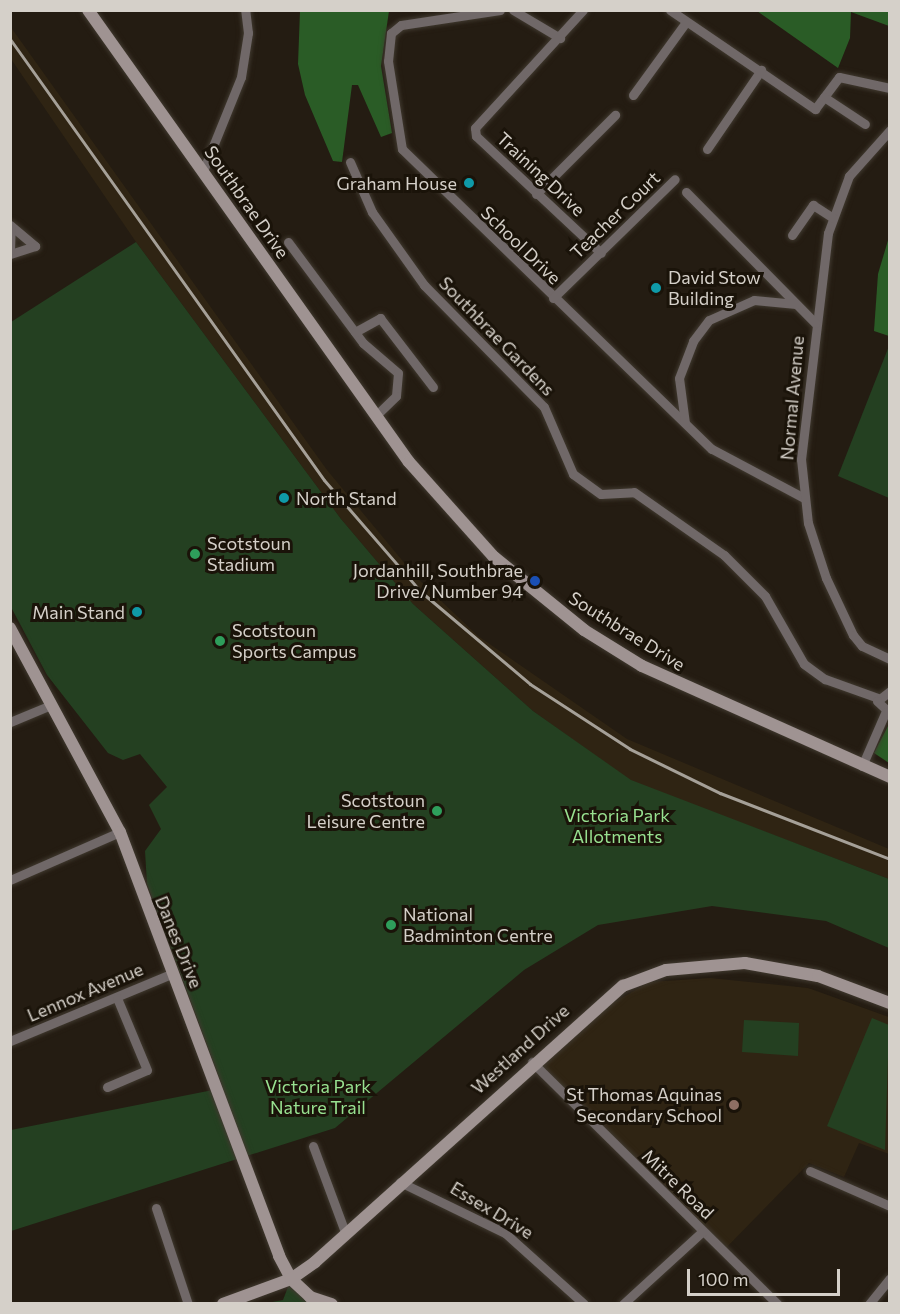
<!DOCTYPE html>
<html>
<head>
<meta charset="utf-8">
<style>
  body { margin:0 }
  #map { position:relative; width:900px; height:1314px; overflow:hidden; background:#241c12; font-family:Commissioner,sans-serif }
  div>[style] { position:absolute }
  .built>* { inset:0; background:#2f2413 }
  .green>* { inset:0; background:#244021 }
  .forest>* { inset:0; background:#2a5c26 }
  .roads { filter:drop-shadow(0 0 2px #40392f) drop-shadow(0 0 2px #40392f) }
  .street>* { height:9px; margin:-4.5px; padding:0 4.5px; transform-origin:4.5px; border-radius:4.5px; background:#706868 }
  .secondary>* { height:12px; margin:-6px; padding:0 6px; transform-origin:6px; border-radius:6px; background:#9f9392 }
  .rail>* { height:3px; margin:-1.5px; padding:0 1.5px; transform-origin:1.5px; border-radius:1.5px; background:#a5a098 }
  .dots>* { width:16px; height:16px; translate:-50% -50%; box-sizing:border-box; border:3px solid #1a1309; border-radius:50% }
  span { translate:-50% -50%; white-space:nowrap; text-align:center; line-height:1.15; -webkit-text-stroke:6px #1a1309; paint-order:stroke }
  .street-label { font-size:18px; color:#d5d0c9 }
  .poi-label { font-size:18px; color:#d5d0c9 }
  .right { translate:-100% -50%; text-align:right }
  .left { translate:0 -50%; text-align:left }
  .park-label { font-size:18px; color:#98e190 }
  .frame { position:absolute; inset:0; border:12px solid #d5d0c9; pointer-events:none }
  .scale { position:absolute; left:687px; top:1269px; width:153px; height:27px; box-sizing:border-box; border:3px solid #d5d0c9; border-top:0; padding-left:8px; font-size:18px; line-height:21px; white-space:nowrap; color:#d5d0c9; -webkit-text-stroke:4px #1a1309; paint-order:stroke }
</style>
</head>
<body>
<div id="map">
  <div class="built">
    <i style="clip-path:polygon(10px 26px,327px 470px,416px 577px,478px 636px,627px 739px,889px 849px,889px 879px,631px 781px,533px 711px,413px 604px,341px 519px,136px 242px,11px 59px)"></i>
    <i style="clip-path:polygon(710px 978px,808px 988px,889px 1017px,889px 1154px,859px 1143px,844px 1177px,809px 1163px,724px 1250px,540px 1067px,600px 1010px,650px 982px)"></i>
  </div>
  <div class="green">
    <i style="clip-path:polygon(136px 242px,341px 519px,413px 604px,533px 711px,631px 780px,889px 879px,889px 948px,826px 921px,712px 906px,598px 925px,524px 970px,335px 1128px,11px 1231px,11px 1130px,223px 1088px,147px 884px,145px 851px,161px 829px,149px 805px,167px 787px,140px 754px,123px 760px,108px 753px,47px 675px,11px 607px,11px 322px)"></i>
    <i style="clip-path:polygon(889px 346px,889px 498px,838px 476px)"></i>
    <i style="clip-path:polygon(872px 1018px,889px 1025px,885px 1150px,827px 1126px)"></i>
    <i style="clip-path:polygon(744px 1020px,799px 1023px,798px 1056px,742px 1052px)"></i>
    <i style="clip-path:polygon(291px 1279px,332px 1304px,262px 1304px,283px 1300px)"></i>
  </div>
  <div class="forest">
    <i style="clip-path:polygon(300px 11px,389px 11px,381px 66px,392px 133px,381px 137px,358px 85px,352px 85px,342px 162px,333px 161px,305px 95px,298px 64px)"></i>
    <i style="clip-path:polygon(757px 11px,889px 11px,889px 26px,851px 12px,850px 38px,838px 68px)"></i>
    <i style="clip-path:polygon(889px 237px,889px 336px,874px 331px,878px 274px)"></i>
    <i style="clip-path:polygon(889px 724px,890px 724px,889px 763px,874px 753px)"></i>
  </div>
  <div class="roads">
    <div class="street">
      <i style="left:500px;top:10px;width:100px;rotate:171.4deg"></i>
      <i style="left:401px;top:25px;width:13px;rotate:141deg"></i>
      <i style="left:391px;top:33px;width:28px;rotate:96deg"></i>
      <i style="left:388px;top:61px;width:89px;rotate:81deg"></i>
      <i style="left:402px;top:149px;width:431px;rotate:44.1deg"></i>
      <i style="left:712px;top:449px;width:104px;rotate:28deg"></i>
      <i style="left:513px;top:10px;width:55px;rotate:30.8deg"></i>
      <i style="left:583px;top:10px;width:160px;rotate:132.5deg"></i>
      <i style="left:475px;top:128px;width:8px;rotate:83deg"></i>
      <i style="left:476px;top:136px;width:171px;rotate:43.1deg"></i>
      <i style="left:670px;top:10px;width:176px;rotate:34.3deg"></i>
      <i style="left:815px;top:109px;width:40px;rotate:-53deg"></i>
      <i style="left:839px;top:77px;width:52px;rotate:12.2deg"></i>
      <i style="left:633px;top:95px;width:90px;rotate:-54deg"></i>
      <i style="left:824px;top:97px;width:49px;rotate:33.4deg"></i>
      <i style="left:890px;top:130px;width:62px;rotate:131.7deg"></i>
      <i style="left:849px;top:176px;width:61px;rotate:110.2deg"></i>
      <i style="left:828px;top:233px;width:228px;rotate:96.8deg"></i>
      <i style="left:801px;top:459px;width:64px;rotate:83.8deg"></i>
      <i style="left:808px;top:523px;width:58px;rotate:71.9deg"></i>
      <i style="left:826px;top:578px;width:63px;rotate:64.7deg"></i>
      <i style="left:853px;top:635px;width:14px;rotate:51deg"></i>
      <i style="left:862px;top:646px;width:31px;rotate:25deg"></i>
      <i style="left:707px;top:149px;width:96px;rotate:-55.6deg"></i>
      <i style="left:350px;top:162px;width:55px;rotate:66.3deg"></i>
      <i style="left:372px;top:212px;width:90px;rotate:54.5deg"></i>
      <i style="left:424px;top:285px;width:171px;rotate:45.5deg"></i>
      <i style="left:544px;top:407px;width:73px;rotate:66.6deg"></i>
      <i style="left:573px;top:474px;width:34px;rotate:36deg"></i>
      <i style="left:601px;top:494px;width:33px;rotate:-3deg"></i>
      <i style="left:634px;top:492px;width:110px;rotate:35deg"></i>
      <i style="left:724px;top:555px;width:58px;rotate:45deg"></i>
      <i style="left:765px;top:596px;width:78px;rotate:60.2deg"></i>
      <i style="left:804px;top:664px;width:26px;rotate:36deg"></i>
      <i style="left:825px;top:679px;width:56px;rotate:19.7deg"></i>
      <i style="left:203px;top:171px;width:101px;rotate:-68deg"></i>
      <i style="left:241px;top:77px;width:45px;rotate:-81deg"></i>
      <i style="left:248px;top:33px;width:23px;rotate:-97deg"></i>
      <i style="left:686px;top:192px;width:184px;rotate:45.4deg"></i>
      <i style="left:536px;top:194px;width:112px;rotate:-45deg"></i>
      <i style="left:10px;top:225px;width:33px;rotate:40deg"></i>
      <i style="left:35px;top:246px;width:26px;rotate:162deg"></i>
      <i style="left:792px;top:235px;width:37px;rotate:-55deg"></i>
      <i style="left:813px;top:205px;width:24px;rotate:33deg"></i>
      <i style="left:288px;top:242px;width:126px;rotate:53.4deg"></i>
      <i style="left:363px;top:343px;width:46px;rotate:40.6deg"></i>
      <i style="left:398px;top:373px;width:23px;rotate:95deg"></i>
      <i style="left:396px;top:396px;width:28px;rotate:136deg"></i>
      <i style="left:10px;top:250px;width:23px;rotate:-88deg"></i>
      <i style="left:553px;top:298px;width:170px;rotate:-44.3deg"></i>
      <i style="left:355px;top:332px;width:29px;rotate:-29deg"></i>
      <i style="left:380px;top:318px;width:87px;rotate:52.5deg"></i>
      <i style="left:685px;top:423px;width:45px;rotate:-97.6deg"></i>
      <i style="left:679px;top:378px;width:40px;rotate:-69deg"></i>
      <i style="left:693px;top:341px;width:26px;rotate:-53deg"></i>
      <i style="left:709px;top:320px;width:49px;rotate:-24deg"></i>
      <i style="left:754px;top:300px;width:42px;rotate:5.4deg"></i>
      <i style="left:890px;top:691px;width:16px;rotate:142deg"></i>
      <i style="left:877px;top:701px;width:18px;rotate:43deg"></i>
      <i style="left:10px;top:722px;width:44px;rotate:-22.5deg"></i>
      <i style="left:862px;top:766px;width:58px;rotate:-66.5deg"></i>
      <i style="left:10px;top:880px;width:120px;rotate:-23.6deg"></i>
      <i style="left:10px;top:1041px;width:177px;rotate:-22.6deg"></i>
      <i style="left:532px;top:1062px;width:344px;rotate:44.6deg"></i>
      <i style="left:107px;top:1087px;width:43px;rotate:-23deg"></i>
      <i style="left:147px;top:1070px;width:78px;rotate:-112.6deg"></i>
      <i style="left:313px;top:1146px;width:92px;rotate:69.6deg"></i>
      <i style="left:810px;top:1171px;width:87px;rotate:23.6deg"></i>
      <i style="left:400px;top:1182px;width:117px;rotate:25.9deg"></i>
      <i style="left:505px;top:1233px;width:106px;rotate:41.9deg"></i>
      <i style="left:156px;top:1208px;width:101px;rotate:71.6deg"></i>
      <i style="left:623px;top:1304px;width:108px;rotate:-42.4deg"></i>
      <i style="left:869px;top:1304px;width:33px;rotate:-51deg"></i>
    </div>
    <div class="secondary">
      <i style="left:88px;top:10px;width:554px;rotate:54.62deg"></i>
      <i style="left:409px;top:462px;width:127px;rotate:48.2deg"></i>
      <i style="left:494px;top:557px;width:116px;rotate:39deg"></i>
      <i style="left:584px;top:630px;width:68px;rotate:31.8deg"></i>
      <i style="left:642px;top:666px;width:272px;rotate:24.1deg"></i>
      <i style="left:10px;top:628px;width:232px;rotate:61.7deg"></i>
      <i style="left:120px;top:832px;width:453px;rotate:69.4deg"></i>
      <i style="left:279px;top:1256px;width:26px;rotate:62deg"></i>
      <i style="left:291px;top:1279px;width:26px;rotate:43deg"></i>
      <i style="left:310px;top:1297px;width:23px;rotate:18deg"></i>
      <i style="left:223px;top:1304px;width:72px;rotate:-20.2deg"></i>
      <i style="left:291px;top:1279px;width:29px;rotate:-35deg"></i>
      <i style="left:315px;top:1262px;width:414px;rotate:-41.9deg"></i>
      <i style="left:623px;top:986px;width:46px;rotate:-20.4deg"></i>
      <i style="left:666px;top:970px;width:79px;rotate:-5.1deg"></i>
      <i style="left:745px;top:963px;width:74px;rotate:10.1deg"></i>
      <i style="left:818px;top:976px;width:77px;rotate:20.6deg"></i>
    </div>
  </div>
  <div class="rail">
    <i style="left:10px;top:39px;width:541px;rotate:54.55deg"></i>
    <i style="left:324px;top:480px;width:147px;rotate:49.1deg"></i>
    <i style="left:420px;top:591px;width:144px;rotate:40.2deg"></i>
    <i style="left:530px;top:684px;width:119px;rotate:33deg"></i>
    <i style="left:630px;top:749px;width:100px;rotate:26.1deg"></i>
    <i style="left:720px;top:793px;width:182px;rotate:21.2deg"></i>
  </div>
  <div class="dots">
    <i style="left:469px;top:183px;background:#0f9aa8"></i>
    <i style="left:656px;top:288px;background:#0f9aa8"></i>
    <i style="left:284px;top:498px;background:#0f9aa8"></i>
    <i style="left:195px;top:554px;background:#2e9e5b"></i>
    <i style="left:535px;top:581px;background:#1a4fb4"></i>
    <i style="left:137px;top:612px;background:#0f9aa8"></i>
    <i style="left:220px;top:641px;background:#2e9e5b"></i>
    <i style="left:437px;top:811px;background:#2e9e5b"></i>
    <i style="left:391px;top:925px;background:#2e9e5b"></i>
    <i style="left:734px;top:1105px;background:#8d6e63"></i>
  </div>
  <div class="street-label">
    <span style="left:541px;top:174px;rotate:43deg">Training Drive</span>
    <span style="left:247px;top:202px;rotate:55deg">Southbrae Drive</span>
    <span style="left:615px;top:215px;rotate:-44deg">Teacher Court</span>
    <span style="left:521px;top:245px;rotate:44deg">School Drive</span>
    <span style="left:497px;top:336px;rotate:46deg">Southbrae Gardens</span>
    <span style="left:792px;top:398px;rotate:-85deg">Normal Avenue</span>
    <span style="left:627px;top:631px;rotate:32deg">Southbrae Drive</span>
    <span style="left:179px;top:942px;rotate:68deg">Danes Drive</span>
    <span style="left:85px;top:992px;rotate:-23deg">Lennox Avenue</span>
    <span style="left:520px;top:1049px;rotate:-42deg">Westland Drive</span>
    <span style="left:678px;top:1184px;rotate:44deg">Mitre Road</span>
    <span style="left:492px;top:1210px;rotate:31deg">Essex Drive</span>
  </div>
  <div class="poi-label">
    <span class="right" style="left:457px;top:183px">Graham House</span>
    <span class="left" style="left:668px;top:288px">David Stow<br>Building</span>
    <span class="left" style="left:296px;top:498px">North Stand</span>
    <span class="left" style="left:207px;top:554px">Scotstoun<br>Stadium</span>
    <span class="right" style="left:523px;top:581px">Jordanhill, Southbrae<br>Drive/ Number 94</span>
    <span class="right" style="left:125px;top:612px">Main Stand</span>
    <span class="left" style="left:232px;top:641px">Scotstoun<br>Sports Campus</span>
    <span class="right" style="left:425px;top:811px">Scotstoun<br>Leisure Centre</span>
    <span class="left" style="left:403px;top:925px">National<br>Badminton Centre</span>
    <span class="right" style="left:722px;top:1105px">St Thomas Aquinas<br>Secondary School</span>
  </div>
  <div class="park-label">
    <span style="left:617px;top:826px">Victoria Park<br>Allotments</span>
    <span style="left:318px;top:1097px">Victoria Park<br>Nature Trail</span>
  </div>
  <div class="frame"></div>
  <div class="scale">100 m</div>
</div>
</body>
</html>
